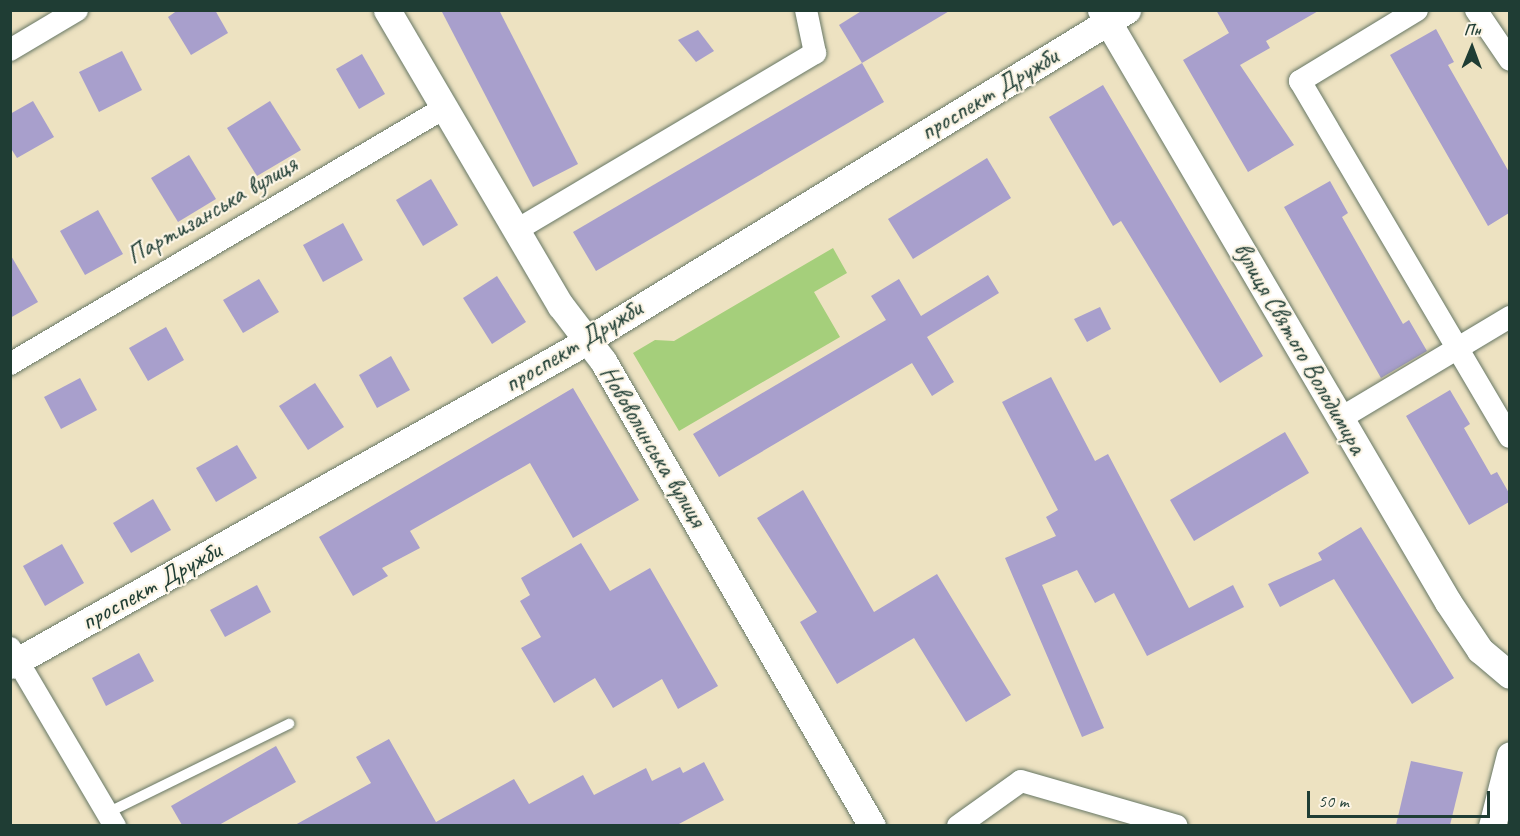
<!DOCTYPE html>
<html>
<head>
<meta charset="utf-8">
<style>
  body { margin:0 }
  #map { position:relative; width:1520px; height:836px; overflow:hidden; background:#ede2c1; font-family:Caveat,sans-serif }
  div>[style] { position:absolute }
  .green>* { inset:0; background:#a5cf7b }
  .building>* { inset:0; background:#a89fcc }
  .roads { filter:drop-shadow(0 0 2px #677765) drop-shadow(0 0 2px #677765) }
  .service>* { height:10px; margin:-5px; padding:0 5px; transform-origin:5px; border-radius:5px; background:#fff }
  .minor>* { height:22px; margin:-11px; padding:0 11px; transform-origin:11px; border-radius:11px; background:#fff }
  .tertiary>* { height:27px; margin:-13.5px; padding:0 13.5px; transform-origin:13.5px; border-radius:13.5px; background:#fff }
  span { translate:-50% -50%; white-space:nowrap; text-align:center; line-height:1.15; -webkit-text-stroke:4.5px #fcf5e5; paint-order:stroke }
  .street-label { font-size:26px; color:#1f3d34 }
  .frame { position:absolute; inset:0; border:12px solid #1f3d34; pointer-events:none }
  .north { position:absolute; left:1442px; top:18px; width:60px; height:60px; -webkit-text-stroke:4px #fcf5e5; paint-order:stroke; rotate:1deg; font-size:16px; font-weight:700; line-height:24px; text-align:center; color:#1f3d34 }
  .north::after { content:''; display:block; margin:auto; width:21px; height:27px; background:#1f3d34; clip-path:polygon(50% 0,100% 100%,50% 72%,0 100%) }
  .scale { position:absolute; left:1307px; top:791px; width:183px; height:27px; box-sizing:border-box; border:3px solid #1f3d34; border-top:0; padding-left:8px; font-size:18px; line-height:21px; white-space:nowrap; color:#1f3d34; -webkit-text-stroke:4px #fcf5e5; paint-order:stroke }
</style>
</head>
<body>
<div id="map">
  <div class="green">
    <i style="clip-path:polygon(833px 248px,847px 273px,814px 292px,840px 337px,679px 431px,633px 353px,655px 340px,674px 341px)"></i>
  </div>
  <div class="building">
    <i style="clip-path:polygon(178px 10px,215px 10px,228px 33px,191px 55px,168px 17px)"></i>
    <i style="clip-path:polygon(441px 10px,499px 10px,578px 164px,533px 187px)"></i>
    <i style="clip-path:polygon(863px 10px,951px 10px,862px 63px,839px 25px)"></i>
    <i style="clip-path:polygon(1216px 10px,1320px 10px,1266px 41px,1270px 48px,1240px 65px,1294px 145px,1248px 172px,1183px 60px,1229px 33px)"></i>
    <i style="clip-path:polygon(1436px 29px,1454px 62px,1448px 65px,1509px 172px,1509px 213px,1488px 226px,1390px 55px)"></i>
    <i style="clip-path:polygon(698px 30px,714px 51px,696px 62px,678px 40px)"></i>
    <i style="clip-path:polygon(122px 51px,142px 90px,99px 112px,79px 72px)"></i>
    <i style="clip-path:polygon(362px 54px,385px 94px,359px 109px,336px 69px)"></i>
    <i style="clip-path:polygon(862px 63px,884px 102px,596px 271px,573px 232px)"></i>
    <i style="clip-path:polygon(1103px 85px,1263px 356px,1220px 383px,1121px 221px,1113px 226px,1049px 117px)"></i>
    <i style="clip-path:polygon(33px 101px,54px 137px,17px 158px,10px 147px,10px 114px)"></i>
    <i style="clip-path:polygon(270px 101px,301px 150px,257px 176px,227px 128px)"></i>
    <i style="clip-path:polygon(189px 155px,216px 199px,178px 222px,151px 178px)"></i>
    <i style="clip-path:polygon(987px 158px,1011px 198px,913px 259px,888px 219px)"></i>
    <i style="clip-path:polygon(431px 179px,458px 225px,423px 246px,396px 200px)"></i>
    <i style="clip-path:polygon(1330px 181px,1348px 213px,1342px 217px,1403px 324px,1409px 320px,1427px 351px,1381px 378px,1284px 207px)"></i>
    <i style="clip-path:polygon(98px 210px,123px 254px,85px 275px,60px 231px)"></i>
    <i style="clip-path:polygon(343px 223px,363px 260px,323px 282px,303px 245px)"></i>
    <i style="clip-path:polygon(10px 254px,38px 302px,10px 318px)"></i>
    <i style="clip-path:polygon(988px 275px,999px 293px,927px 337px,954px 382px,932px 396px,912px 363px,719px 477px,693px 434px,886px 320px,871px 296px,899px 279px,921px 316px)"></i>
    <i style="clip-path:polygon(497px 276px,526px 322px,492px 344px,463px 298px)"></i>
    <i style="clip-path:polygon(259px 279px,279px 312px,243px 333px,223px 300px)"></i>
    <i style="clip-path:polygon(1100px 307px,1111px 329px,1087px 342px,1074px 319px)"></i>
    <i style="clip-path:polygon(166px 327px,184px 360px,148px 381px,129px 348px)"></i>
    <i style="clip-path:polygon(391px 356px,410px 390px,377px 408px,359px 375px)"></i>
    <i style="clip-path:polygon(1051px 377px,1095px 461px,1108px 454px,1189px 608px,1233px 585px,1244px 607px,1147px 656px,1114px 593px,1095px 603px,1077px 570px,1042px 585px,1104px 728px,1082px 737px,1005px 558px,1056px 536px,1046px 517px,1058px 510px,1002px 402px)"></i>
    <i style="clip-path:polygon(80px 378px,97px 410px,61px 429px,44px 397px)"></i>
    <i style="clip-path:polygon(315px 383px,344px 427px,308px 450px,279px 406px)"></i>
    <i style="clip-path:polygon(573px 388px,639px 500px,573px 538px,530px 463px,410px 531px,420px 548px,382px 568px,388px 576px,353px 596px,319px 537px)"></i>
    <i style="clip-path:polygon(1450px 390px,1470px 424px,1464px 428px,1491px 475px,1497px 472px,1509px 493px,1509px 502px,1469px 525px,1406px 416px)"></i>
    <i style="clip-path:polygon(1285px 432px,1309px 473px,1194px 541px,1170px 500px)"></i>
    <i style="clip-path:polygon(237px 445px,257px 478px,216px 502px,196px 468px)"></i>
    <i style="clip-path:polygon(803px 490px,874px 612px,937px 574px,1011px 695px,966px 722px,914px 638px,837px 684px,800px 622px,817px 612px,757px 518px)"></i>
    <i style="clip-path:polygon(153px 499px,171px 530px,131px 553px,113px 523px)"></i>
    <i style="clip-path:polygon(1361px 527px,1454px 678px,1412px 704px,1334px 579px,1280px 607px,1268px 584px,1322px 560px,1318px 553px)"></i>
    <i style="clip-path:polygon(581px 543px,610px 591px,650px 568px,718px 686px,678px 709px,662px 679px,613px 708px,595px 678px,554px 703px,521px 648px,541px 637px,520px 601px,530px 595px,521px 578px)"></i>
    <i style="clip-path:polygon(62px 544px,84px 583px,45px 606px,23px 566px)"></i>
    <i style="clip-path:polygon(257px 585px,271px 612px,225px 637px,210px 610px)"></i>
    <i style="clip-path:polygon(139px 653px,154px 681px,106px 706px,92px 678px)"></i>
    <i style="clip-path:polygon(389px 739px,436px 822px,514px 779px,529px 804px,583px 775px,594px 795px,646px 768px,652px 781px,680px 767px,683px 773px,704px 762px,724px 800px,677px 825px,295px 825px,371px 783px,356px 757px)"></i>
    <i style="clip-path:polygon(276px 746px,296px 782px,219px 825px,182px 825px,171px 806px)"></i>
    <i style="clip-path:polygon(1411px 761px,1463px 772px,1450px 825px,1396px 825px)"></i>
  </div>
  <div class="roads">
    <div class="service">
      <i style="left:107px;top:813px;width:203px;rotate:-26.1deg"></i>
    </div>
    <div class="minor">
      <i style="left:1417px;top:10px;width:137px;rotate:148.7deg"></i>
      <i style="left:1300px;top:81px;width:413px;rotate:59.5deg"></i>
      <i style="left:1476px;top:10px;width:60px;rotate:55.8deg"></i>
      <i style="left:10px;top:50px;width:78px;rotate:-30.8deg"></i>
      <i style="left:515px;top:231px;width:349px;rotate:-30.7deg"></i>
      <i style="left:815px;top:53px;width:44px;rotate:-101.8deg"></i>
      <i style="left:10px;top:364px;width:504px;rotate:-30.53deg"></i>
      <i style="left:1341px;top:418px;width:197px;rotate:-30.9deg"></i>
      <i style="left:10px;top:648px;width:207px;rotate:59.5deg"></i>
      <i style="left:958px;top:826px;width:77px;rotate:-35.5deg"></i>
      <i style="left:1021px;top:781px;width:162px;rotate:16.1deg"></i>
    </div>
    <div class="tertiary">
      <i style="left:387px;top:10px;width:343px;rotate:59.6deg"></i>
      <i style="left:561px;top:306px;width:69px;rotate:52.6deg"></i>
      <i style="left:603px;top:361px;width:537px;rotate:59.95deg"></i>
      <i style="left:1101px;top:10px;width:686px;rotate:59.62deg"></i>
      <i style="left:1448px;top:602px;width:58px;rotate:56.3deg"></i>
      <i style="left:1480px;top:650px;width:39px;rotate:40deg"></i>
      <i style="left:10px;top:665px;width:643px;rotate:-29.31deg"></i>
      <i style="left:571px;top:350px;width:652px;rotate:-31.45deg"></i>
      <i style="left:1492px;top:826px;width:73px;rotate:-75.8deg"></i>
    </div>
  </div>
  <div class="street-label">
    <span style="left:989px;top:94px;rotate:-31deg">проспект Дружби</span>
    <span style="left:212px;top:210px;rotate:-30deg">Партизанська вулиця</span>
    <span style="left:573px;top:346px;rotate:-31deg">проспект Дружби</span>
    <span style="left:1300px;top:348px;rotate:60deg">вулиця Святого Володимира</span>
    <span style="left:653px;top:446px;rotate:59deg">Нововолинська вулиця</span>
    <span style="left:151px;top:586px;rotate:-29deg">проспект Дружби</span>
  </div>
  <div class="frame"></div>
  <div class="north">Пн</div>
  <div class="scale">50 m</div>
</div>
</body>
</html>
